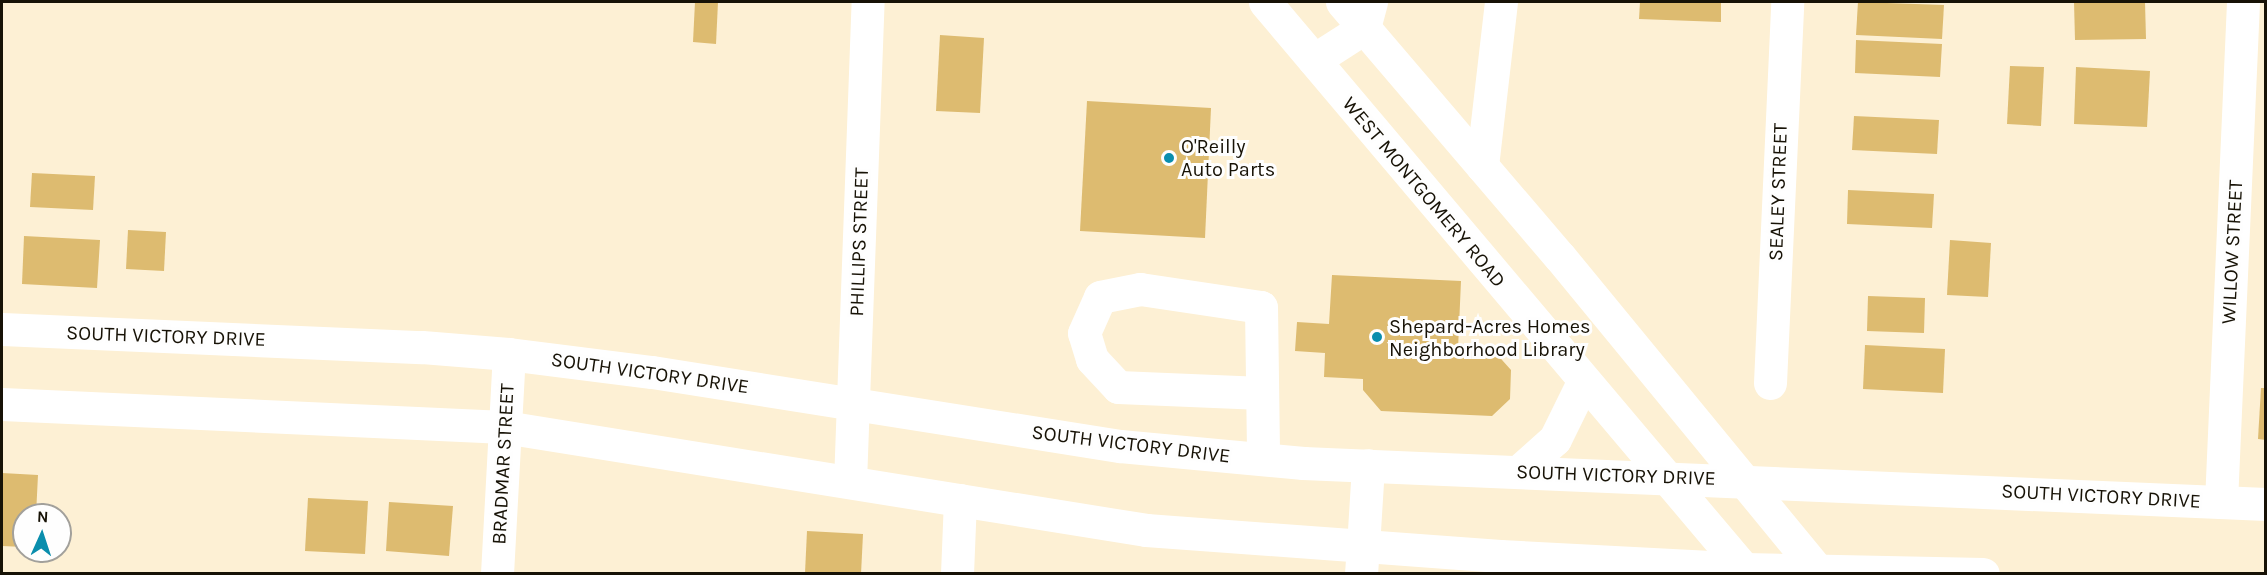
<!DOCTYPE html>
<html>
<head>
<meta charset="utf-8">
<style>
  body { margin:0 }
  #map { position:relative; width:2267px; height:575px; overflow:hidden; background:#fdf0d4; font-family:Karla,sans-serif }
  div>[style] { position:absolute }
  .building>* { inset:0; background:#ddbb70 }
  .minor>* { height:33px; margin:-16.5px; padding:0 16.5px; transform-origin:16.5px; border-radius:16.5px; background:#fff }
  .major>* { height:33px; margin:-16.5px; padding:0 16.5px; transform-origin:16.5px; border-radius:16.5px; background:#fff }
  .dots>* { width:16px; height:16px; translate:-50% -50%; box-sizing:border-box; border:3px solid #fefefe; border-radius:50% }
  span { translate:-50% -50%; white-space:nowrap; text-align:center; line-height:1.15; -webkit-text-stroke:6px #fefefe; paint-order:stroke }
  .poi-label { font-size:20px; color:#171206 }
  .left { translate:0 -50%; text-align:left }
  .street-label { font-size:20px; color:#171206 }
  .frame { position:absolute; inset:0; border:3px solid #171206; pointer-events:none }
  .north { position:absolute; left:12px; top:503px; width:60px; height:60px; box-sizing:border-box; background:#fefefe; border:2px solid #a2a09b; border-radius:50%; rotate:3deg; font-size:16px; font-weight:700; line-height:24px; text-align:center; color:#171206 }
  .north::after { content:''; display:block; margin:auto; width:21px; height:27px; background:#0a8ead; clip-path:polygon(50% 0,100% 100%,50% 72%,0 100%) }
</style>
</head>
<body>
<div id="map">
  <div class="building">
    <i style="clip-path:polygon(695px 2px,718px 2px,716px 44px,693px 42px)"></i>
    <i style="clip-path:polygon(1640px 2px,1721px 2px,1721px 22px,1639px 19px)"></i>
    <i style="clip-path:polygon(1858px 2px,1944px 5px,1942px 39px,1856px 35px)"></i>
    <i style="clip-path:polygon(2074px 2px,2145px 2px,2146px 39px,2075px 40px)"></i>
    <i style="clip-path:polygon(940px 35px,984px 38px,980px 113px,936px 111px)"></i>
    <i style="clip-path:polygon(1856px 40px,1942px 44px,1940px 77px,1855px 73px)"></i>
    <i style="clip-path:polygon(2010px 66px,2044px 67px,2041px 126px,2007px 124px)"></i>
    <i style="clip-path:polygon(2076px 67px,2150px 71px,2147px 127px,2074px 124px)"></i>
    <i style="clip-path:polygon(1087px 101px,1211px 108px,1205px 238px,1080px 231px)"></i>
    <i style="clip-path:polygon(1854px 116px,1939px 120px,1937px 154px,1852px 150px)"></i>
    <i style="clip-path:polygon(32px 173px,95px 176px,93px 210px,30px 207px)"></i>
    <i style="clip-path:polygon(1848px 190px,1934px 194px,1932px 228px,1847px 224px)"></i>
    <i style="clip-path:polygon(128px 230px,166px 232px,164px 271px,126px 269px)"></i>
    <i style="clip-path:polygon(24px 236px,100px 240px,97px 288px,22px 284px)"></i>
    <i style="clip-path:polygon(1950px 240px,1991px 243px,1988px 297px,1947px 295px)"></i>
    <i style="clip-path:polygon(1332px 275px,1461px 281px,1458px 349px,1494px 351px,1511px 370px,1510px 399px,1492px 416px,1381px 411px,1363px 390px,1363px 379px,1324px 377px,1325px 353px,1295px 351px,1297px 322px,1329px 324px)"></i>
    <i style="clip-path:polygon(1868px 296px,1925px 298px,1924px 333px,1867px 331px)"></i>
    <i style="clip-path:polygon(1865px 345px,1945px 349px,1943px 393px,1863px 389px)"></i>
    <i style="clip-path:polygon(2261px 388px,2266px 388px,2266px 440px,2258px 439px)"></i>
    <i style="clip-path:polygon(2px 473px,38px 475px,36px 515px,24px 515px,24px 547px,2px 546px)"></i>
    <i style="clip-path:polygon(308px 498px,368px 501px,365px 554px,305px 551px)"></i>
    <i style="clip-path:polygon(389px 502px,453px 506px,449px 556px,386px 551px)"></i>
    <i style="clip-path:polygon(807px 531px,863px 534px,861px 574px,805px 573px)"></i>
  </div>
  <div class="minor">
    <i style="left:1364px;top:28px;width:27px;rotate:-75deg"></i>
    <i style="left:1482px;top:166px;width:165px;rotate:-83.4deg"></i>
    <i style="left:1770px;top:383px;width:381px;rotate:-87.4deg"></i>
    <i style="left:1262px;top:393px;width:144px;rotate:-177.6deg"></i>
    <i style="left:1118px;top:387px;width:38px;rotate:-133deg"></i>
    <i style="left:1092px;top:359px;width:27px;rotate:-107deg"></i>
    <i style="left:1084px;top:333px;width:39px;rotate:-66deg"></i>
    <i style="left:1100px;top:297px;width:41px;rotate:-11.3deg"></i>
    <i style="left:1140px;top:289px;width:122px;rotate:8.5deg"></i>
    <i style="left:1261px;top:307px;width:152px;rotate:89.2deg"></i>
    <i style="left:850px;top:482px;width:480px;rotate:-87.9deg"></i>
    <i style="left:2221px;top:502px;width:500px;rotate:-87.48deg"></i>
    <i style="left:497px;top:574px;width:220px;rotate:-86.9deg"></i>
    <i style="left:957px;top:574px;width:74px;rotate:-87.7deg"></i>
    <i style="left:1361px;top:574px;width:27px;rotate:-86deg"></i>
  </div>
  <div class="major">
    <i style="left:1265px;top:2px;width:749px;rotate:49.82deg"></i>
    <i style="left:1342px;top:2px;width:335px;rotate:49.5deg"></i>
    <i style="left:1560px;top:257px;width:410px;rotate:50.6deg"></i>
    <i style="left:1314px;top:60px;width:59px;rotate:-32.6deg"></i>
    <i style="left:2px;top:329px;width:420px;rotate:2.5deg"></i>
    <i style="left:422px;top:347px;width:87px;rotate:4.6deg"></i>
    <i style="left:509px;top:354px;width:144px;rotate:7.2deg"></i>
    <i style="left:652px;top:372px;width:474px;rotate:9deg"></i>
    <i style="left:1120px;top:446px;width:184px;rotate:5.3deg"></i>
    <i style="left:1303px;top:463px;width:964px;rotate:2.44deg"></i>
    <i style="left:2px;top:404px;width:503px;rotate:2.62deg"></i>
    <i style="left:504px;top:427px;width:650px;rotate:9.11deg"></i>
    <i style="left:1146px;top:530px;width:355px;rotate:4.2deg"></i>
    <i style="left:1500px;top:556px;width:244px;rotate:3deg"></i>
    <i style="left:1744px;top:569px;width:239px;rotate:1.2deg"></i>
    <i style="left:1519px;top:471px;width:48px;rotate:-41.6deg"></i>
    <i style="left:1555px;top:439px;width:64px;rotate:-63.8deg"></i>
    <i style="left:1363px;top:547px;width:82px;rotate:-86.5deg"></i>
  </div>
  <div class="dots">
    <i style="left:1169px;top:158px;background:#0a8ead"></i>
    <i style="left:1377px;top:337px;background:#0a8ead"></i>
  </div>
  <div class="poi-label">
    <span class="left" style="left:1181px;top:158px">O'Reilly<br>Auto Parts</span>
    <span class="left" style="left:1389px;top:338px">Shepard-Acres Homes<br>Neighborhood Library</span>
  </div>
  <div class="street-label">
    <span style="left:1424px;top:192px;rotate:50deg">WEST MONTGOMERY ROAD</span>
    <span style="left:1778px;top:192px;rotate:-88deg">SEALEY STREET</span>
    <span style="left:859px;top:242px;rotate:-88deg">PHILLIPS STREET</span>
    <span style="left:2232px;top:252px;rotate:-87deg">WILLOW STREET</span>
    <span style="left:166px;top:336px;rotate:2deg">SOUTH VICTORY DRIVE</span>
    <span style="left:650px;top:373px;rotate:8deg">SOUTH VICTORY DRIVE</span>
    <span style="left:1131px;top:444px;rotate:7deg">SOUTH VICTORY DRIVE</span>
    <span style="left:503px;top:464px;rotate:-87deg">BRADMAR STREET</span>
    <span style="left:1616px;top:475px;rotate:2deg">SOUTH VICTORY DRIVE</span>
    <span style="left:2101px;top:496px;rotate:3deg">SOUTH VICTORY DRIVE</span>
  </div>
  <div class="frame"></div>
  <div class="north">N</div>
</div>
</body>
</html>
